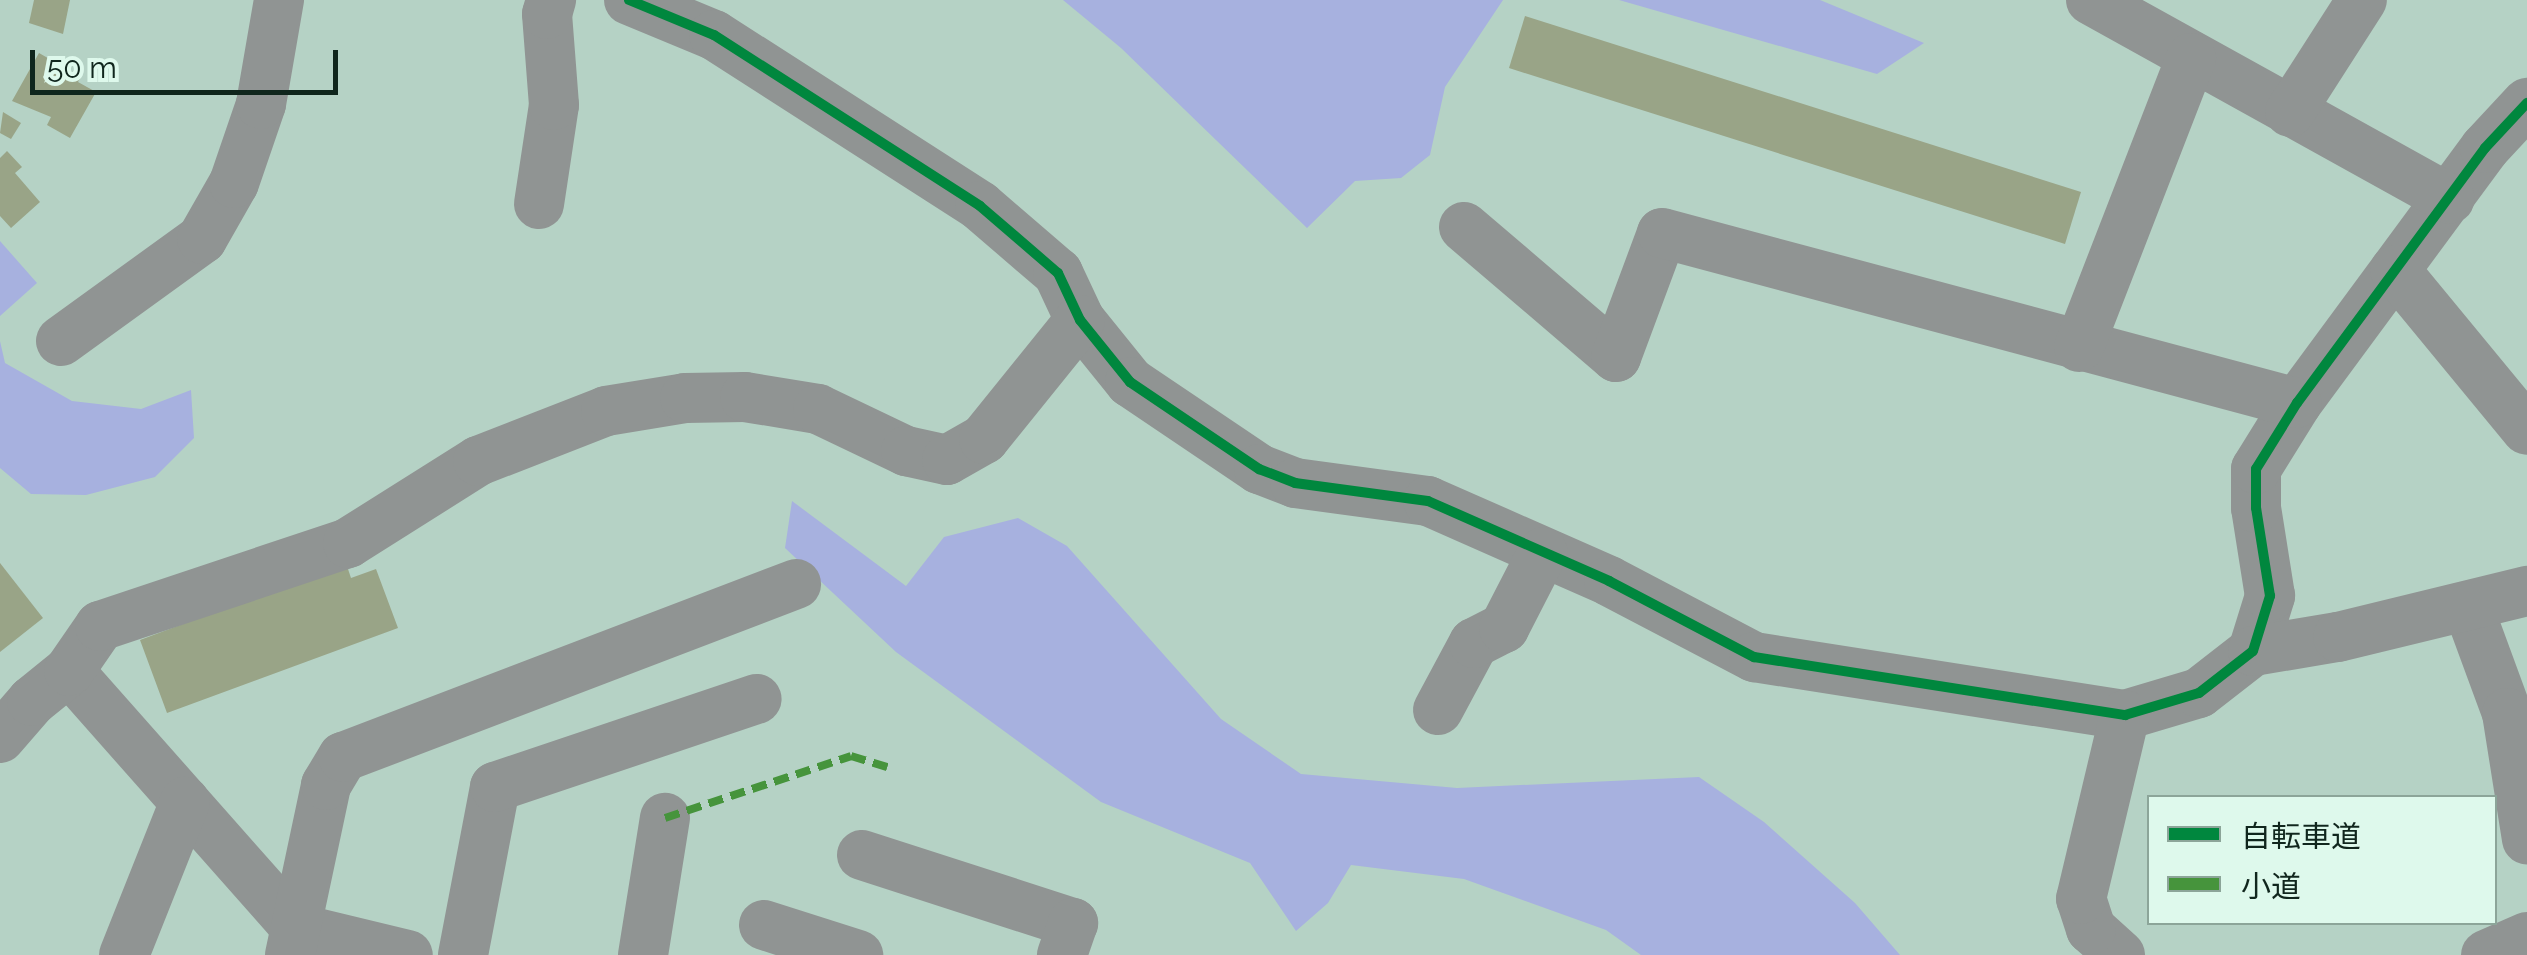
<!DOCTYPE html>
<html>
<head>
<meta charset="utf-8">
<style>
  body { margin:0 }
  #map { position:relative; width:2527px; height:955px; overflow:hidden; background:#b5d2c5; font-family:Raleway,"Noto Sans JP",sans-serif }
  div>[style] { position:absolute }
  .forest>* { inset:0; background:#a7b1df }
  .building>* { inset:0; background:#99a487 }
  .minor>* { height:50px; margin:-25px; padding:0 25px; transform-origin:25px; border-radius:25px; background:#909493 }
  .quiet>* { height:8px; margin-top:-4px; transform-origin:0; background:repeating-linear-gradient(90deg,#46943c 0 15px,transparent 0 23px) }
  .cycleway>* { height:10px; margin:-5px; padding:0 5px; transform-origin:5px; border-radius:5px; background:#00873e }
  span { translate:-50% -50%; white-space:nowrap; text-align:center; line-height:1.15; -webkit-text-stroke:9px #def9ec; paint-order:stroke }
  .legend { position:absolute; left:2147px; top:795px; width:350px; height:130px; box-sizing:border-box; background:#def9ec; border:2px solid #8ca599; margin:0; padding:12px 18px; list-style:none; font-size:30px; color:#10261d }
  .legend li { display:flex; align-items:center; gap:20px; height:50px }
  .legend b { width:50px; border:2px solid #8ca599 }
  .scale { position:absolute; left:30px; top:50px; width:308px; height:45px; box-sizing:border-box; border:5px solid #10261d; border-top:0; padding-left:12px; font-size:30px; line-height:35px; white-space:nowrap; color:#10261d; -webkit-text-stroke:8px #def9ec; paint-order:stroke }
</style>
</head>
<body>
<div id="map">
  <div class="forest">
    <i style="clip-path:polygon(1063px 0,1503px 0,1445px 87px,1430px 155px,1401px 178px,1355px 181px,1307px 228px,1121px 48px)"></i>
    <i style="clip-path:polygon(1619px 0,1820px 0,1924px 43px,1877px 74px)"></i>
    <i style="clip-path:polygon(0 241px,37px 283px,0 316px)"></i>
    <i style="clip-path:polygon(0 341px,5px 363px,72px 401px,141px 409px,191px 390px,194px 438px,155px 477px,86px 495px,31px 494px,0 468px)"></i>
    <i style="clip-path:polygon(792px 501px,906px 586px,944px 537px,1018px 518px,1067px 546px,1221px 719px,1301px 774px,1457px 788px,1699px 777px,1764px 822px,1855px 903px,1900px 955px,1641px 955px,1606px 930px,1464px 879px,1351px 865px,1328px 903px,1296px 931px,1250px 863px,1101px 802px,896px 652px,785px 548px)"></i>
  </div>
  <div class="building">
    <i style="clip-path:polygon(34px 0,70px 0,63px 34px,29px 23px)"></i>
    <i style="clip-path:polygon(1525px 16px,2081px 192px,2065px 244px,1509px 68px)"></i>
    <i style="clip-path:polygon(39px 53px,81px 77px,78px 82px,96px 92px,70px 138px,47px 125px,51px 117px,12px 101px)"></i>
    <i style="clip-path:polygon(3px 112px,21px 123px,11px 139px,0 133px)"></i>
    <i style="clip-path:polygon(7px 151px,22px 167px,15px 173px,40px 202px,11px 228px,0 216px,0 158px)"></i>
    <i style="clip-path:polygon(0 563px,43px 618px,0 652px)"></i>
    <i style="clip-path:polygon(346px 563px,351px 578px,376px 569px,398px 628px,167px 713px,140px 640px)"></i>
  </div>
  <div class="minor">
    <i style="left:629px;top:0;width:92px;rotate:22.4deg"></i>
    <i style="left:714px;top:35px;width:316px;rotate:32.7deg"></i>
    <i style="left:980px;top:206px;width:103px;rotate:40.7deg"></i>
    <i style="left:1058px;top:273px;width:52px;rotate:64.9deg"></i>
    <i style="left:1080px;top:320px;width:80px;rotate:51.1deg"></i>
    <i style="left:1130px;top:382px;width:156px;rotate:34deg"></i>
    <i style="left:1259px;top:469px;width:39px;rotate:21deg"></i>
    <i style="left:1295px;top:483px;width:134px;rotate:7.7deg"></i>
    <i style="left:1428px;top:501px;width:198px;rotate:23.8deg"></i>
    <i style="left:1609px;top:581px;width:164px;rotate:27.7deg"></i>
    <i style="left:1754px;top:657px;width:376px;rotate:8.9deg"></i>
    <i style="left:2125px;top:715px;width:77px;rotate:-16.6deg"></i>
    <i style="left:2199px;top:693px;width:68px;rotate:-37.9deg"></i>
    <i style="left:2253px;top:651px;width:58px;rotate:-72.8deg"></i>
    <i style="left:2270px;top:596px;width:89px;rotate:-99deg"></i>
    <i style="left:2256px;top:508px;width:39px;rotate:-90deg"></i>
    <i style="left:2256px;top:469px;width:78px;rotate:-58.2deg"></i>
    <i style="left:2297px;top:403px;width:317px;rotate:-53.6deg"></i>
    <i style="left:2485px;top:148px;width:62px;rotate:-47deg"></i>
    <i style="left:2091px;top:0;width:410px;rotate:29deg"></i>
    <i style="left:2290px;top:112px;width:133px;rotate:-57.3deg"></i>
    <i style="left:539px;top:204px;width:100px;rotate:-81.4deg"></i>
    <i style="left:554px;top:105px;width:91px;rotate:-94.4deg"></i>
    <i style="left:547px;top:14px;width:15px;rotate:-74deg"></i>
    <i style="left:1464px;top:227px;width:200px;rotate:40.5deg"></i>
    <i style="left:1616px;top:357px;width:132px;rotate:-69.6deg"></i>
    <i style="left:1662px;top:233px;width:657px;rotate:14.99deg"></i>
    <i style="left:2395px;top:270px;width:207px;rotate:50.5deg"></i>
    <i style="left:61px;top:341px;width:174px;rotate:-35.9deg"></i>
    <i style="left:202px;top:239px;width:64px;rotate:-60.3deg"></i>
    <i style="left:234px;top:183px;width:83px;rotate:-71.1deg"></i>
    <i style="left:261px;top:104px;width:106px;rotate:-80.2deg"></i>
    <i style="left:2079px;top:347px;width:310px;rotate:-68.8deg"></i>
    <i style="left:2468px;top:607px;width:113px;rotate:69.8deg"></i>
    <i style="left:2507px;top:713px;width:128px;rotate:81deg"></i>
    <i style="left:2253px;top:651px;width:86px;rotate:-9.4deg"></i>
    <i style="left:2338px;top:637px;width:195px;rotate:-13.7deg"></i>
    <i style="left:69px;top:671px;width:343px;rotate:48.5deg"></i>
    <i style="left:296px;top:928px;width:115px;rotate:13.6deg"></i>
    <i style="left:1438px;top:710px;width:76px;rotate:-61.8deg"></i>
    <i style="left:1474px;top:643px;width:34px;rotate:-27deg"></i>
    <i style="left:1504px;top:628px;width:85px;rotate:-62.8deg"></i>
    <i style="left:0;top:738px;width:49px;rotate:-49.1deg"></i>
    <i style="left:32px;top:701px;width:48px;rotate:-39deg"></i>
    <i style="left:69px;top:671px;width:55px;rotate:-55.4deg"></i>
    <i style="left:100px;top:626px;width:262px;rotate:-18.5deg"></i>
    <i style="left:348px;top:543px;width:154px;rotate:-32.2deg"></i>
    <i style="left:478px;top:461px;width:137px;rotate:-21.3deg"></i>
    <i style="left:606px;top:411px;width:80px;rotate:-9.3deg"></i>
    <i style="left:685px;top:398px;width:60px;rotate:-1deg"></i>
    <i style="left:745px;top:397px;width:74px;rotate:9.3deg"></i>
    <i style="left:818px;top:409px;width:98px;rotate:25.5deg"></i>
    <i style="left:906px;top:451px;width:42px;rotate:12.4deg"></i>
    <i style="left:947px;top:460px;width:43px;rotate:-29.6deg"></i>
    <i style="left:984px;top:439px;width:153px;rotate:-51.1deg"></i>
    <i style="left:862px;top:855px;width:222px;rotate:17.9deg"></i>
    <i style="left:1073px;top:923px;width:34px;rotate:109deg"></i>
    <i style="left:764px;top:925px;width:99px;rotate:17.7deg"></i>
    <i style="left:124px;top:955px;width:165px;rotate:-68.3deg"></i>
    <i style="left:290px;top:955px;width:174px;rotate:-78deg"></i>
    <i style="left:326px;top:785px;width:33px;rotate:-59deg"></i>
    <i style="left:343px;top:757px;width:485px;rotate:-20.9deg"></i>
    <i style="left:463px;top:955px;width:171px;rotate:-79.2deg"></i>
    <i style="left:495px;top:787px;width:276px;rotate:-18.6deg"></i>
    <i style="left:643px;top:955px;width:139px;rotate:-80.9deg"></i>
    <i style="left:2120px;top:955px;width:39px;rotate:-138deg"></i>
    <i style="left:2091px;top:929px;width:32px;rotate:-108deg"></i>
    <i style="left:2081px;top:899px;width:189px;rotate:-76.6deg"></i>
    <i style="left:2486px;top:955px;width:45px;rotate:-23.7deg"></i>
  </div>
  <div class="quiet">
    <i style="left:665px;top:818px;width:196px;rotate:-18.4deg"></i>
    <i style="left:851px;top:756px;width:38px;rotate:17deg"></i>
  </div>
  <div class="cycleway">
    <i style="left:629px;top:0;width:92px;rotate:22.4deg"></i>
    <i style="left:714px;top:35px;width:316px;rotate:32.7deg"></i>
    <i style="left:980px;top:206px;width:103px;rotate:40.7deg"></i>
    <i style="left:1058px;top:273px;width:52px;rotate:64.9deg"></i>
    <i style="left:1080px;top:320px;width:80px;rotate:51.1deg"></i>
    <i style="left:1130px;top:382px;width:156px;rotate:34deg"></i>
    <i style="left:1259px;top:469px;width:39px;rotate:21deg"></i>
    <i style="left:1295px;top:483px;width:134px;rotate:7.7deg"></i>
    <i style="left:1428px;top:501px;width:198px;rotate:23.8deg"></i>
    <i style="left:1609px;top:581px;width:164px;rotate:27.7deg"></i>
    <i style="left:1754px;top:657px;width:376px;rotate:8.9deg"></i>
    <i style="left:2125px;top:715px;width:77px;rotate:-16.6deg"></i>
    <i style="left:2199px;top:693px;width:68px;rotate:-37.9deg"></i>
    <i style="left:2253px;top:651px;width:58px;rotate:-72.8deg"></i>
    <i style="left:2270px;top:596px;width:89px;rotate:-99deg"></i>
    <i style="left:2256px;top:508px;width:39px;rotate:-90deg"></i>
    <i style="left:2256px;top:469px;width:78px;rotate:-58.2deg"></i>
    <i style="left:2297px;top:403px;width:317px;rotate:-53.6deg"></i>
    <i style="left:2485px;top:148px;width:62px;rotate:-47deg"></i>
  </div>
  <ul class="legend">
  <li><b style="height:12px;background:#00873e"></b>自転車道</li>
  <li><b style="height:12px;background:#46943c"></b>小道</li>
  </ul>
  <div class="scale">50 m</div>
</div>
</body>
</html>
